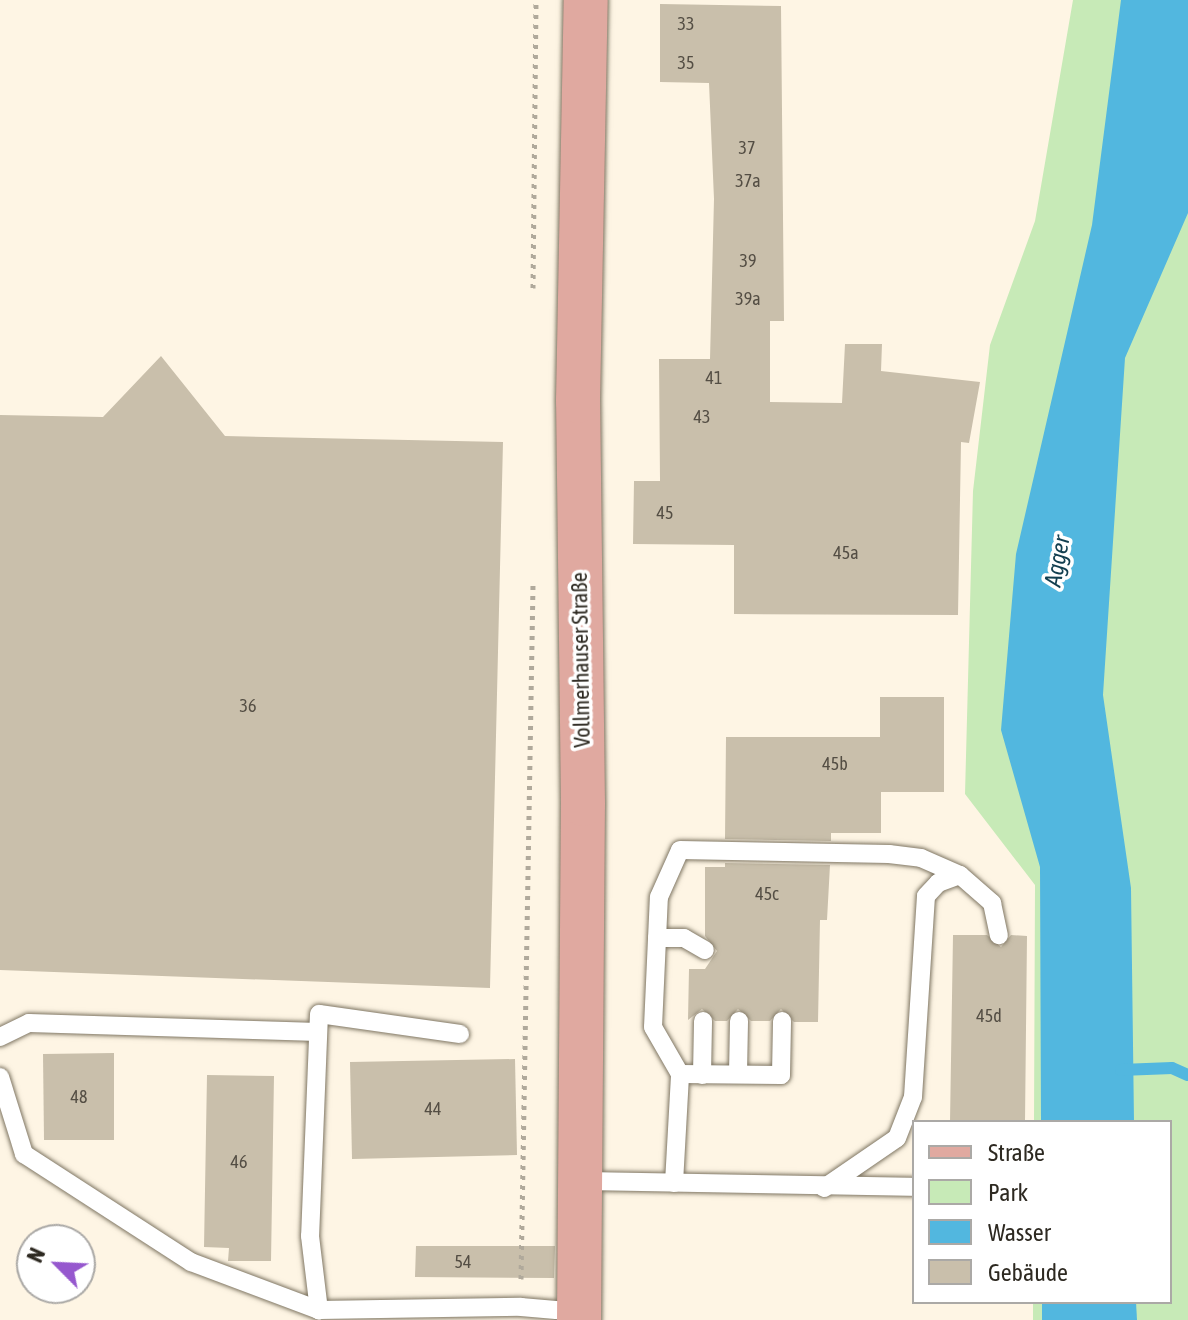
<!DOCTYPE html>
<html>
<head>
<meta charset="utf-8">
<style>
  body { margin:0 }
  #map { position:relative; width:1188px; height:1320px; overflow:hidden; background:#fef5e4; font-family:"Asap Condensed",sans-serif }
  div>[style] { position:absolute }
  .green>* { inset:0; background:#c7eab7 }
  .water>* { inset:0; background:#52b7df }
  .stream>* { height:12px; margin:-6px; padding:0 6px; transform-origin:6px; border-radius:6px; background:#52b7df }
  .building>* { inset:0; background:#c9bfab }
  .path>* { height:5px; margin-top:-2.5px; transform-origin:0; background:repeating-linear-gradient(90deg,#b0a99b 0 4px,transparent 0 10px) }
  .roads { filter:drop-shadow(0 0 2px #7f7663) drop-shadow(0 0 2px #7f7663) }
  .lane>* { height:18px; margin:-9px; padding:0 9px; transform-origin:9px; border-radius:9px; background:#fff }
  .primary>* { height:44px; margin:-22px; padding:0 22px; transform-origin:22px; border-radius:22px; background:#e0a9a0 }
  span { translate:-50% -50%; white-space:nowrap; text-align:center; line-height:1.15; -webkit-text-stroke:7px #fff; paint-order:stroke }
  .number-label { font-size:18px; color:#544e44 }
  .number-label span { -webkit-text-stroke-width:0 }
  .street-label { font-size:22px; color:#2d2921 }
  .water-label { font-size:24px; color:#113e4f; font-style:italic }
  .legend { position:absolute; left:912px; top:1120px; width:260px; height:184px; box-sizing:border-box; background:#fff; border:2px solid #aba9a6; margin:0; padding:10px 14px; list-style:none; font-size:24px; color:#2d2921 }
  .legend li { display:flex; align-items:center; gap:16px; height:40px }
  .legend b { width:40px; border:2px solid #aba9a6 }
  .north { position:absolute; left:16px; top:1224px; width:80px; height:80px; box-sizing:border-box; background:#fff; border:2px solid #aba9a6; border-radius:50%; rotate:294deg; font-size:22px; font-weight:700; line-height:32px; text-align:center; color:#2d2921 }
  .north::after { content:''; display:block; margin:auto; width:28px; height:36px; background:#9658ce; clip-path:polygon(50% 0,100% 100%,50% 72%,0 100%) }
</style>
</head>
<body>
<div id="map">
  <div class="green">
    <i style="clip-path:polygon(1073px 0,1188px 0,1188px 1320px,1033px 1320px,1033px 1302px,1170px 1302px,1170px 1122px,1034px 1122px,1035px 885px,965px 794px,973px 491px,990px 345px,1035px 221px)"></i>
  </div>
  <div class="water">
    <i style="clip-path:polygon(1121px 0,1188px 0,1188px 213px,1125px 358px,1103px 695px,1131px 888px,1134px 1122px,1041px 1122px,1040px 867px,1001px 730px,1016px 554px,1092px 225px)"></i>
    <i style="clip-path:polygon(1042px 1302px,1136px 1302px,1137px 1320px,1042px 1320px)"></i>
  </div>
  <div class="stream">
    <i style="left:1121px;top:1070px;width:51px;rotate:-2.2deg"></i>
    <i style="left:1172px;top:1068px;width:17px;rotate:24deg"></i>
  </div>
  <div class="building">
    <i style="clip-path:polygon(660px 4px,781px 6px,784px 321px,770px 321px,770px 402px,842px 403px,845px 344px,882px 344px,881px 371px,980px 382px,969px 443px,961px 442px,958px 615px,734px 614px,734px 545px,633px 544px,634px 481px,660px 481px,659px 359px,710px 359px,714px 199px,709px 83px,660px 82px)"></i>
    <i style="clip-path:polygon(161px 356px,225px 436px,503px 442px,490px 988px,0 970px,0 415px,103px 417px)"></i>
    <i style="clip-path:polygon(880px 697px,944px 697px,944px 792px,881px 792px,881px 833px,831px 833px,831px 841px,725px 839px,726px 737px,880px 737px)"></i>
    <i style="clip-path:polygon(725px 863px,830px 865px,827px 920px,820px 920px,818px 1022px,794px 1022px,781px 1009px,770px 1021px,751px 1021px,738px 1009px,727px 1021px,715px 1021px,702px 1009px,688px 1020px,689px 969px,705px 969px,717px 951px,705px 936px,705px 867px,725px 867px)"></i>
    <i style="clip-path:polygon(953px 935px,987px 935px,1001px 947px,1011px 935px,1027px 936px,1025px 1122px,950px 1122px)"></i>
    <i style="clip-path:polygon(114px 1053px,114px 1140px,44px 1140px,43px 1054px)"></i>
    <i style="clip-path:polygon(515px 1059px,517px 1155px,352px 1159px,350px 1062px)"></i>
    <i style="clip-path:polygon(207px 1075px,274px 1076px,271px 1261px,228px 1261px,229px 1248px,204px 1247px)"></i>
    <i style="clip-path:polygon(416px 1246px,555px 1246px,554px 1278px,415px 1277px)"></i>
  </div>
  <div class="path">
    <i style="left:533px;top:288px;width:288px;rotate:-89.4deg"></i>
    <i style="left:521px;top:1279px;width:694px;rotate:-89.01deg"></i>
  </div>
  <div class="roads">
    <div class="lane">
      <i style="left:657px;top:938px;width:27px"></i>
      <i style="left:684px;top:938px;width:24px;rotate:30deg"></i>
      <i style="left:460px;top:1034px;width:142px;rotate:-171.9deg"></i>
      <i style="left:319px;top:1014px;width:222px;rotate:92.3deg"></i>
      <i style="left:310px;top:1236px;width:75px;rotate:83.1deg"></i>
      <i style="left:319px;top:1310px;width:202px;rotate:-0.9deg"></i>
      <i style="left:521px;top:1307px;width:58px;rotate:4.9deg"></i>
      <i style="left:0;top:1037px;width:32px;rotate:-26deg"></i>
      <i style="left:29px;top:1023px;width:289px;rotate:1.8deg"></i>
      <i style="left:680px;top:1074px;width:101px;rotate:0.6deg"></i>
      <i style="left:781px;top:1075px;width:54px;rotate:-88.9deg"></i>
      <i style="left:738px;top:1074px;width:53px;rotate:-88.9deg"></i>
      <i style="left:702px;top:1075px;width:54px;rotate:-88.9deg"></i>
      <i style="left:0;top:1077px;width:81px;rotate:72.7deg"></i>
      <i style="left:24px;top:1154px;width:199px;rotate:32.9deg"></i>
      <i style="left:191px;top:1262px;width:137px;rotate:20.6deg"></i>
      <i style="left:580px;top:1181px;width:334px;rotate:1deg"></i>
      <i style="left:674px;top:1183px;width:109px;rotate:-86.8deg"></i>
      <i style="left:680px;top:1074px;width:54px;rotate:-119.9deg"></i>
      <i style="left:653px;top:1027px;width:130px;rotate:-87.4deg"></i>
      <i style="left:659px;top:897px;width:51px;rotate:-65.9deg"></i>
      <i style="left:680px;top:850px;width:209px;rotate:1.1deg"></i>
      <i style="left:889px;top:854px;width:32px;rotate:7deg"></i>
      <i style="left:921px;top:858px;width:43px;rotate:23.6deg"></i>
      <i style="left:824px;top:1188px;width:88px;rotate:-34.4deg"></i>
      <i style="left:897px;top:1138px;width:44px;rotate:-68.7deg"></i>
      <i style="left:913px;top:1097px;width:201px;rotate:-86.3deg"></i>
      <i style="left:926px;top:896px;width:18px;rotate:-47deg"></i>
      <i style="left:938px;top:883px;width:23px;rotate:-20deg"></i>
      <i style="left:960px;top:875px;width:43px;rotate:41.2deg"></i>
      <i style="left:992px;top:903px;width:33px;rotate:78deg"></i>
    </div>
    <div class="primary">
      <i style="left:579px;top:1320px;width:516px;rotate:-89.56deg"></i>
      <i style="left:583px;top:804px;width:403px;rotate:-90.7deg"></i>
      <i style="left:578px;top:401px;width:401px;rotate:-88.9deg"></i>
    </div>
  </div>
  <div class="number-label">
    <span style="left:686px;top:24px">33</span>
    <span style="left:686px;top:63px">35</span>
    <span style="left:747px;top:148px">37</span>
    <span style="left:748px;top:181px">37a</span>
    <span style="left:748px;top:261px">39</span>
    <span style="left:748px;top:299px">39a</span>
    <span style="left:714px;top:378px">41</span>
    <span style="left:702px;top:417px">43</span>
    <span style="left:665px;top:513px">45</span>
    <span style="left:846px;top:553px">45a</span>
    <span style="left:248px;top:706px">36</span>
    <span style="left:835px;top:764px">45b</span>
    <span style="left:767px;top:894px">45c</span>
    <span style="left:989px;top:1016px">45d</span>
    <span style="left:79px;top:1097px">48</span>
    <span style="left:433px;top:1109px">44</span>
    <span style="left:239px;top:1162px">46</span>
    <span style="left:463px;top:1262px">54</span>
  </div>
  <div class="street-label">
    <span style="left:581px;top:660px;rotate:-91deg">Vollmerhauser Straße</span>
  </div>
  <div class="water-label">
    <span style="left:1057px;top:561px;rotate:-79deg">Agger</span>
  </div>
  <ul class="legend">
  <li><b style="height:10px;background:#e0a9a0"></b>Straße</li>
  <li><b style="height:22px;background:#c7eab7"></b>Park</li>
  <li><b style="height:22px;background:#52b7df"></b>Wasser</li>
  <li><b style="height:22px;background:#c9bfab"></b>Gebäude</li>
  </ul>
  <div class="north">N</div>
</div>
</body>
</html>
